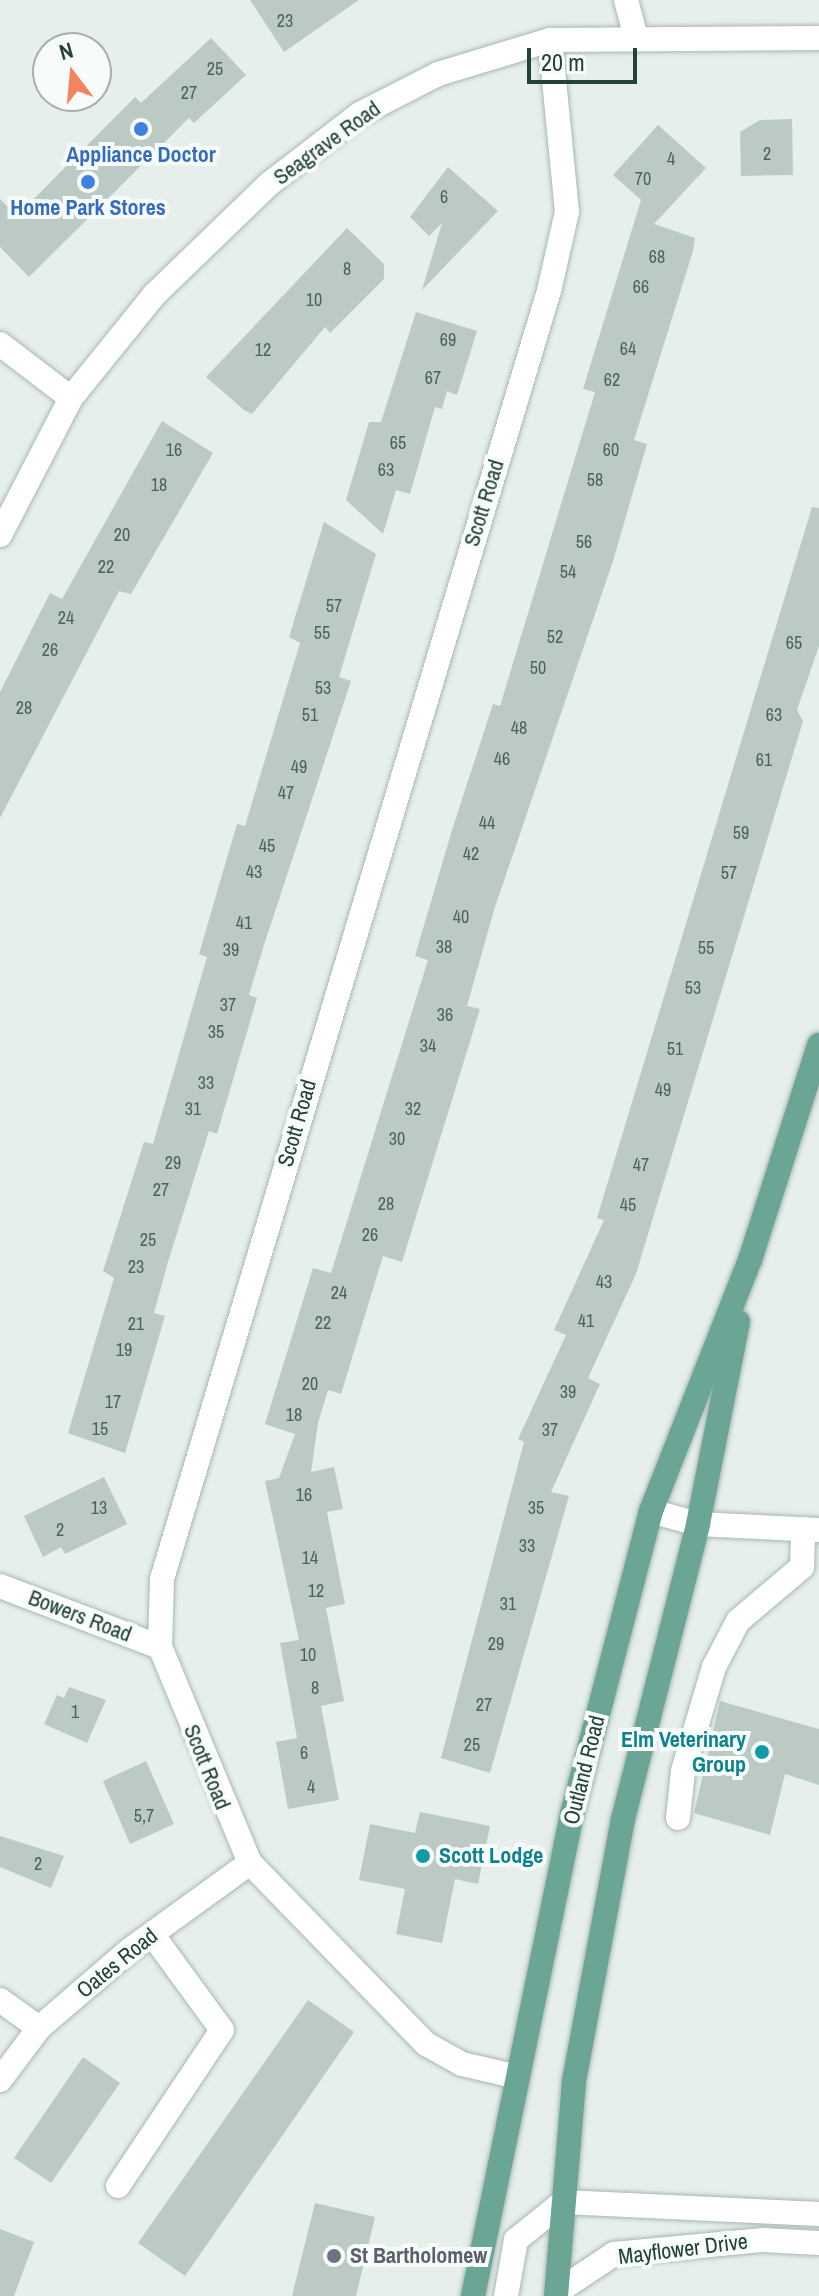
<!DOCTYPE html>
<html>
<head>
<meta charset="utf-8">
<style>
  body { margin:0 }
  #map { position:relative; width:819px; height:2296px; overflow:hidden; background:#e6efeb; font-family:"Archivo Narrow",sans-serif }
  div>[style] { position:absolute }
  .building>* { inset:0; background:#bbcac4 }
  .roads { filter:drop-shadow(0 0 2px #a8b8b2) drop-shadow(0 0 2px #a8b8b2) }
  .minor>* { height:24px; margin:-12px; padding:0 12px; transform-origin:12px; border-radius:12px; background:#fff }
  .major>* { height:24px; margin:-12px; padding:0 12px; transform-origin:12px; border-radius:12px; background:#6aa596 }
  .dots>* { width:22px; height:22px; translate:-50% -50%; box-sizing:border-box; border:4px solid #f7fbf9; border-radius:50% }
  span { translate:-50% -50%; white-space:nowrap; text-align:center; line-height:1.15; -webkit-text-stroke:8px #f7fbf9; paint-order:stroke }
  .number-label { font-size:18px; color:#4a645c }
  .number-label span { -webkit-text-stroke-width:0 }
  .street-label { font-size:22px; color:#24423a }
  .shop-label { font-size:22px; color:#366cbe; font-weight:700 }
  .culture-label { font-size:22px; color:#0d838f; font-weight:700 }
  .right { translate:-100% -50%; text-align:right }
  .left { translate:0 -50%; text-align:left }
  .worship-label { font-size:22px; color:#5b616d; font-weight:700 }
  .north { position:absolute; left:32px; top:32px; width:80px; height:80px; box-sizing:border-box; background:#f7fbf9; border:2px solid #a3b1ad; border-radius:50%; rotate:344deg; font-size:22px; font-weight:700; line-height:32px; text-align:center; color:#24423a }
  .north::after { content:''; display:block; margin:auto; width:28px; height:36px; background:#f4845f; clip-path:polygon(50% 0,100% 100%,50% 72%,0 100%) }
  .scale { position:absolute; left:527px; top:48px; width:110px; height:36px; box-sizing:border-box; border:4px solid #24423a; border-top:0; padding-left:10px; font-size:24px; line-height:28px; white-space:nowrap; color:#24423a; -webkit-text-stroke:6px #f7fbf9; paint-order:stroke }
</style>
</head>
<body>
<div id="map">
  <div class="building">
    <i style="clip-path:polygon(250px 0,359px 0,284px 52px)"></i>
    <i style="clip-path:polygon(211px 38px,246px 75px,194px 123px,189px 118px,29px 277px,0 247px,0 199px,17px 216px,135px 97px,141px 103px)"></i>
    <i style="clip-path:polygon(792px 119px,793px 175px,741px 176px,740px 132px,760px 120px)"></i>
    <i style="clip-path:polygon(658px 125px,706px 168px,654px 224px,695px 238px,693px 251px,634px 440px,647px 444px,613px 561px,494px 910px,467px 1006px,480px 1009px,402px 1262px,383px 1256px,341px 1394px,328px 1390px,318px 1423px,311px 1472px,334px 1467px,343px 1509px,327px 1512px,345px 1604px,326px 1608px,344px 1701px,321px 1706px,339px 1800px,288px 1809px,276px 1742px,297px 1738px,280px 1643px,299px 1640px,265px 1481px,279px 1478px,295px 1434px,265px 1424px,313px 1268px,331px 1273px,428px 960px,415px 956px,452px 830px,493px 704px,500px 706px,595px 392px,583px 389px,641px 200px,613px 175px)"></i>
    <i style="clip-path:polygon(448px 167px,498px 211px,422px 290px,442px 223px,429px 236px,410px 217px)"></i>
    <i style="clip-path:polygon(347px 228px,384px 264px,384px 279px,330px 333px,325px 327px,252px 414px,244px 410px,206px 377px)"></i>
    <i style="clip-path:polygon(416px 312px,477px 331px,457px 395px,447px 391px,442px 409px,435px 407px,410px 494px,396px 490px,383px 534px,346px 500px,369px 422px,381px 422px)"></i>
    <i style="clip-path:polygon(162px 421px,213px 453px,131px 594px,119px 591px,0 818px,0 692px,50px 593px,62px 599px)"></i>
    <i style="clip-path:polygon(812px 507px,819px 508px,819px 646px,797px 710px,803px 721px,636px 1274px,588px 1378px,600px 1384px,551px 1492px,569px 1496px,490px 1773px,441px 1758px,524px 1442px,518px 1439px,566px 1335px,554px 1330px,604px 1220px,597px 1218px)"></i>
    <i style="clip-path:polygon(324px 522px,376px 554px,339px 677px,351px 681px,264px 945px,249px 995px,257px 998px,217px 1134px,209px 1131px,168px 1262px,154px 1313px,165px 1316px,125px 1453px,68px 1433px,114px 1278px,103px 1271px,144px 1142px,153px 1144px,207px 957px,199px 954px,214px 902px,237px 824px,245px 826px,300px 643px,289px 637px)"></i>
    <i style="clip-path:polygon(104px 1477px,127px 1524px,65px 1554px,61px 1547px,43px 1557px,24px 1516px)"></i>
    <i style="clip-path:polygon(69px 1687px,106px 1700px,87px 1743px,44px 1724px,57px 1695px,64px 1698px)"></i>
    <i style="clip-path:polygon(720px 1701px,819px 1729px,819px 1785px,785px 1774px,770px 1835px,694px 1813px)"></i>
    <i style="clip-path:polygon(146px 1761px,174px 1824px,130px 1844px,103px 1781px)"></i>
    <i style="clip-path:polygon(420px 1812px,490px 1826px,478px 1884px,455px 1879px,442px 1943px,396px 1934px,405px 1889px,359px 1880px,370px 1824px,415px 1833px)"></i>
    <i style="clip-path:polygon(0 1836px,64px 1856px,51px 1888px,0 1867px)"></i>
    <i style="clip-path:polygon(308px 2000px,354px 2032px,185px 2276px,138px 2243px)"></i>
    <i style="clip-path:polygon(83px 2057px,120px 2083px,51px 2183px,14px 2158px)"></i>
    <i style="clip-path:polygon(315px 2203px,375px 2217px,356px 2296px,292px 2296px)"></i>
    <i style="clip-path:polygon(0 2229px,34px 2242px,14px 2296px,0 2296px)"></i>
  </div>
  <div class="roads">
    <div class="minor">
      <i style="left:626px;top:0;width:38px;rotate:75deg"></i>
      <i style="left:0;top:344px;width:89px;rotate:37.3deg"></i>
      <i style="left:0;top:535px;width:154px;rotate:-62.6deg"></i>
      <i style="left:71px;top:398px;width:132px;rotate:-51.1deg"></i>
      <i style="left:154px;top:295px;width:160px;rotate:-44deg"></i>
      <i style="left:269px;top:184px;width:115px;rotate:-37.6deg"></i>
      <i style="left:360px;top:114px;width:88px;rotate:-27.1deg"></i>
      <i style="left:438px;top:74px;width:117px;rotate:-16.9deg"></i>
      <i style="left:550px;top:40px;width:269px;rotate:-0.4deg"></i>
      <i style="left:651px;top:1511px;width:49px;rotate:15.5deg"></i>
      <i style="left:698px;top:1524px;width:120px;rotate:2.9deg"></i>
      <i style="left:0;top:1586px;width:171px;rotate:20.9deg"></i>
      <i style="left:678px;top:1818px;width:47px;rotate:-83.9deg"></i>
      <i style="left:683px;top:1771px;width:109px;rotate:-73.4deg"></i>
      <i style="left:714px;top:1667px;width:52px;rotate:-62.4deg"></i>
      <i style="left:738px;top:1621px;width:84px;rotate:-40.2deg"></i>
      <i style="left:802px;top:1567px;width:38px;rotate:-88deg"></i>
      <i style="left:0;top:2000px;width:48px;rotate:35.7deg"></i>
      <i style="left:514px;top:2076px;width:53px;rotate:-167deg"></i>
      <i style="left:462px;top:2064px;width:41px;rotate:-150.9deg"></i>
      <i style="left:426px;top:2044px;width:252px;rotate:-134.2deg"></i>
      <i style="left:250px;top:1863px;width:234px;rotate:-112.6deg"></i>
      <i style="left:160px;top:1647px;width:68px;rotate:-88.3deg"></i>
      <i style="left:162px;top:1579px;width:1345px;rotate:-73.28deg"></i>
      <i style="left:549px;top:291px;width:81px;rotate:-77.2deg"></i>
      <i style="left:567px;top:212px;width:173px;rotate:-95.6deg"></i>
      <i style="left:0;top:2080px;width:65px;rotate:-53.1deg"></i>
      <i style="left:39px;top:2028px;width:121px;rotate:-40.7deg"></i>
      <i style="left:131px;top:1949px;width:147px;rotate:-35.9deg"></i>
      <i style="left:118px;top:2186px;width:187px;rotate:-56.3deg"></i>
      <i style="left:222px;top:2030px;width:119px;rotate:-126.1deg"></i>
      <i style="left:557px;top:2292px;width:69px;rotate:-33.7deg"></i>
      <i style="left:614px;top:2254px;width:150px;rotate:-5.4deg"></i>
      <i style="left:763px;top:2240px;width:56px;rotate:3.1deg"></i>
      <i style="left:506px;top:2296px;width:57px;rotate:-79.9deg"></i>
      <i style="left:516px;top:2240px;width:60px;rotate:-39deg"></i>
      <i style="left:563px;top:2202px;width:256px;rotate:2.7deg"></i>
    </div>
    <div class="major">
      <i style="left:473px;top:2296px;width:492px;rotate:-78.4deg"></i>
      <i style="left:572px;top:1814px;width:313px;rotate:-75.4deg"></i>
      <i style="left:651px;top:1511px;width:270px;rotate:-68.5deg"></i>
      <i style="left:750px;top:1260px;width:226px;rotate:-72.2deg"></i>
      <i style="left:556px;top:2296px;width:216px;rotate:-85.2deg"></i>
      <i style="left:574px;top:2081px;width:267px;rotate:-79.4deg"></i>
      <i style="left:623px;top:1819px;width:304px;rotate:-75.7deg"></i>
      <i style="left:698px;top:1524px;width:206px;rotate:-78.8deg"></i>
    </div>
  </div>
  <div class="dots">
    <i style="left:141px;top:129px;background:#3f7fe0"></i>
    <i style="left:88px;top:182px;background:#3f7fe0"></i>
    <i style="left:762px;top:1752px;background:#0f9aa8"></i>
    <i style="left:423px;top:1856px;background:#0f9aa8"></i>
    <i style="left:334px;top:2256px;background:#6b7280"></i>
  </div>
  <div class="number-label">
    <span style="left:285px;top:21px">23</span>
    <span style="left:215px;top:69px">25</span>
    <span style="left:189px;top:93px">27</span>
    <span style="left:767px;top:154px">2</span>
    <span style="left:671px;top:159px">4</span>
    <span style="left:643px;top:179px">70</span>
    <span style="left:444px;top:197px">6</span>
    <span style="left:657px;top:257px">68</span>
    <span style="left:347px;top:269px">8</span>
    <span style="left:641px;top:287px">66</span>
    <span style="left:314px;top:300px">10</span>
    <span style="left:448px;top:340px">69</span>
    <span style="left:628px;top:349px">64</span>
    <span style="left:263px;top:350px">12</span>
    <span style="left:433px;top:378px">67</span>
    <span style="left:612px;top:380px">62</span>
    <span style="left:398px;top:443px">65</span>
    <span style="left:174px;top:450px">16</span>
    <span style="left:611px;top:450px">60</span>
    <span style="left:386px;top:470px">63</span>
    <span style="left:595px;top:480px">58</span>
    <span style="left:159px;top:485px">18</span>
    <span style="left:122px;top:535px">20</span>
    <span style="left:584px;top:542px">56</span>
    <span style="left:106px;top:567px">22</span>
    <span style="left:568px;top:572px">54</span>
    <span style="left:334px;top:606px">57</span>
    <span style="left:66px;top:618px">24</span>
    <span style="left:322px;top:633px">55</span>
    <span style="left:555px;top:637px">52</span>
    <span style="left:794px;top:643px">65</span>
    <span style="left:50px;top:650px">26</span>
    <span style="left:538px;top:668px">50</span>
    <span style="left:323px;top:688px">53</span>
    <span style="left:24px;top:708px">28</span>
    <span style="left:310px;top:715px">51</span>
    <span style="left:774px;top:715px">63</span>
    <span style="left:519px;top:728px">48</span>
    <span style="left:502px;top:759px">46</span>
    <span style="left:764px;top:760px">61</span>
    <span style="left:299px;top:767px">49</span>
    <span style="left:286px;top:793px">47</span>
    <span style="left:487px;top:823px">44</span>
    <span style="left:741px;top:833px">59</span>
    <span style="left:267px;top:846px">45</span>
    <span style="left:471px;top:854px">42</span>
    <span style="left:254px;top:872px">43</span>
    <span style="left:729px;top:873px">57</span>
    <span style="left:461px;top:917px">40</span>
    <span style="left:244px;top:923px">41</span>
    <span style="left:444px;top:947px">38</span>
    <span style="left:706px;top:948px">55</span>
    <span style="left:231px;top:950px">39</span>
    <span style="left:693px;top:988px">53</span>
    <span style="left:228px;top:1005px">37</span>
    <span style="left:445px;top:1015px">36</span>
    <span style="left:216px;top:1032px">35</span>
    <span style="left:428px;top:1046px">34</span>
    <span style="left:675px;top:1049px">51</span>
    <span style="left:206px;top:1083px">33</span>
    <span style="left:663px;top:1090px">49</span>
    <span style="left:193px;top:1109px">31</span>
    <span style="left:413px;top:1109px">32</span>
    <span style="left:397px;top:1139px">30</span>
    <span style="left:173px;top:1163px">29</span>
    <span style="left:641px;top:1165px">47</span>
    <span style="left:161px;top:1190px">27</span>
    <span style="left:386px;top:1204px">28</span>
    <span style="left:628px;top:1205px">45</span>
    <span style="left:370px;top:1235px">26</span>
    <span style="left:148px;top:1240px">25</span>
    <span style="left:136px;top:1267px">23</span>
    <span style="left:604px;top:1282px">43</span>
    <span style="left:339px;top:1293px">24</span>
    <span style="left:586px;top:1321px">41</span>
    <span style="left:323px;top:1323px">22</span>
    <span style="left:136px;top:1324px">21</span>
    <span style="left:124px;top:1350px">19</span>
    <span style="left:310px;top:1384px">20</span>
    <span style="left:568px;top:1392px">39</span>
    <span style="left:113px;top:1402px">17</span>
    <span style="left:294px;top:1415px">18</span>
    <span style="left:100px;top:1429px">15</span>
    <span style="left:550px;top:1430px">37</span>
    <span style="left:304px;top:1495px">16</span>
    <span style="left:99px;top:1508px">13</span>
    <span style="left:536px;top:1508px">35</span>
    <span style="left:60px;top:1530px">2</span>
    <span style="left:527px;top:1546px">33</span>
    <span style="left:310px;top:1558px">14</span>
    <span style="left:316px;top:1591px">12</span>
    <span style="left:508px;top:1604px">31</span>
    <span style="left:496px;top:1644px">29</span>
    <span style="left:308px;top:1655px">10</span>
    <span style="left:315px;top:1688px">8</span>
    <span style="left:484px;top:1705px">27</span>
    <span style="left:75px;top:1712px">1</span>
    <span style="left:472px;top:1745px">25</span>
    <span style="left:304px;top:1753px">6</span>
    <span style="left:311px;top:1787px">4</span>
    <span style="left:144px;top:1816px">5,7</span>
    <span style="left:38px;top:1864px">2</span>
  </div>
  <div class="street-label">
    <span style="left:327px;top:143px;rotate:-36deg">Seagrave Road</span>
    <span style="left:484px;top:503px;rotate:-73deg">Scott Road</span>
    <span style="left:297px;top:1123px;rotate:-74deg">Scott Road</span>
    <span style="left:80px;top:1616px;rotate:21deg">Bowers Road</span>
    <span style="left:207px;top:1767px;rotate:68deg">Scott Road</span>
    <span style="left:584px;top:1770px;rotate:-76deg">Outland Road</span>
    <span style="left:117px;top:1963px;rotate:-39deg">Oates Road</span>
    <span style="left:683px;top:2249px;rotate:-7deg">Mayflower Drive</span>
  </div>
  <div class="shop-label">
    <span style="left:141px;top:155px">Appliance Doctor</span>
    <span style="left:88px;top:208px">Home Park Stores</span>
  </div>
  <div class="culture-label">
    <span class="right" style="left:746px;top:1752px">Elm Veterinary<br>Group</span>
    <span class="left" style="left:439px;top:1856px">Scott Lodge</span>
  </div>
  <div class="worship-label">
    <span class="left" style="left:350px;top:2256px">St Bartholomew</span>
  </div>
  <div class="north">N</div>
  <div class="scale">20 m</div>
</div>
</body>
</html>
